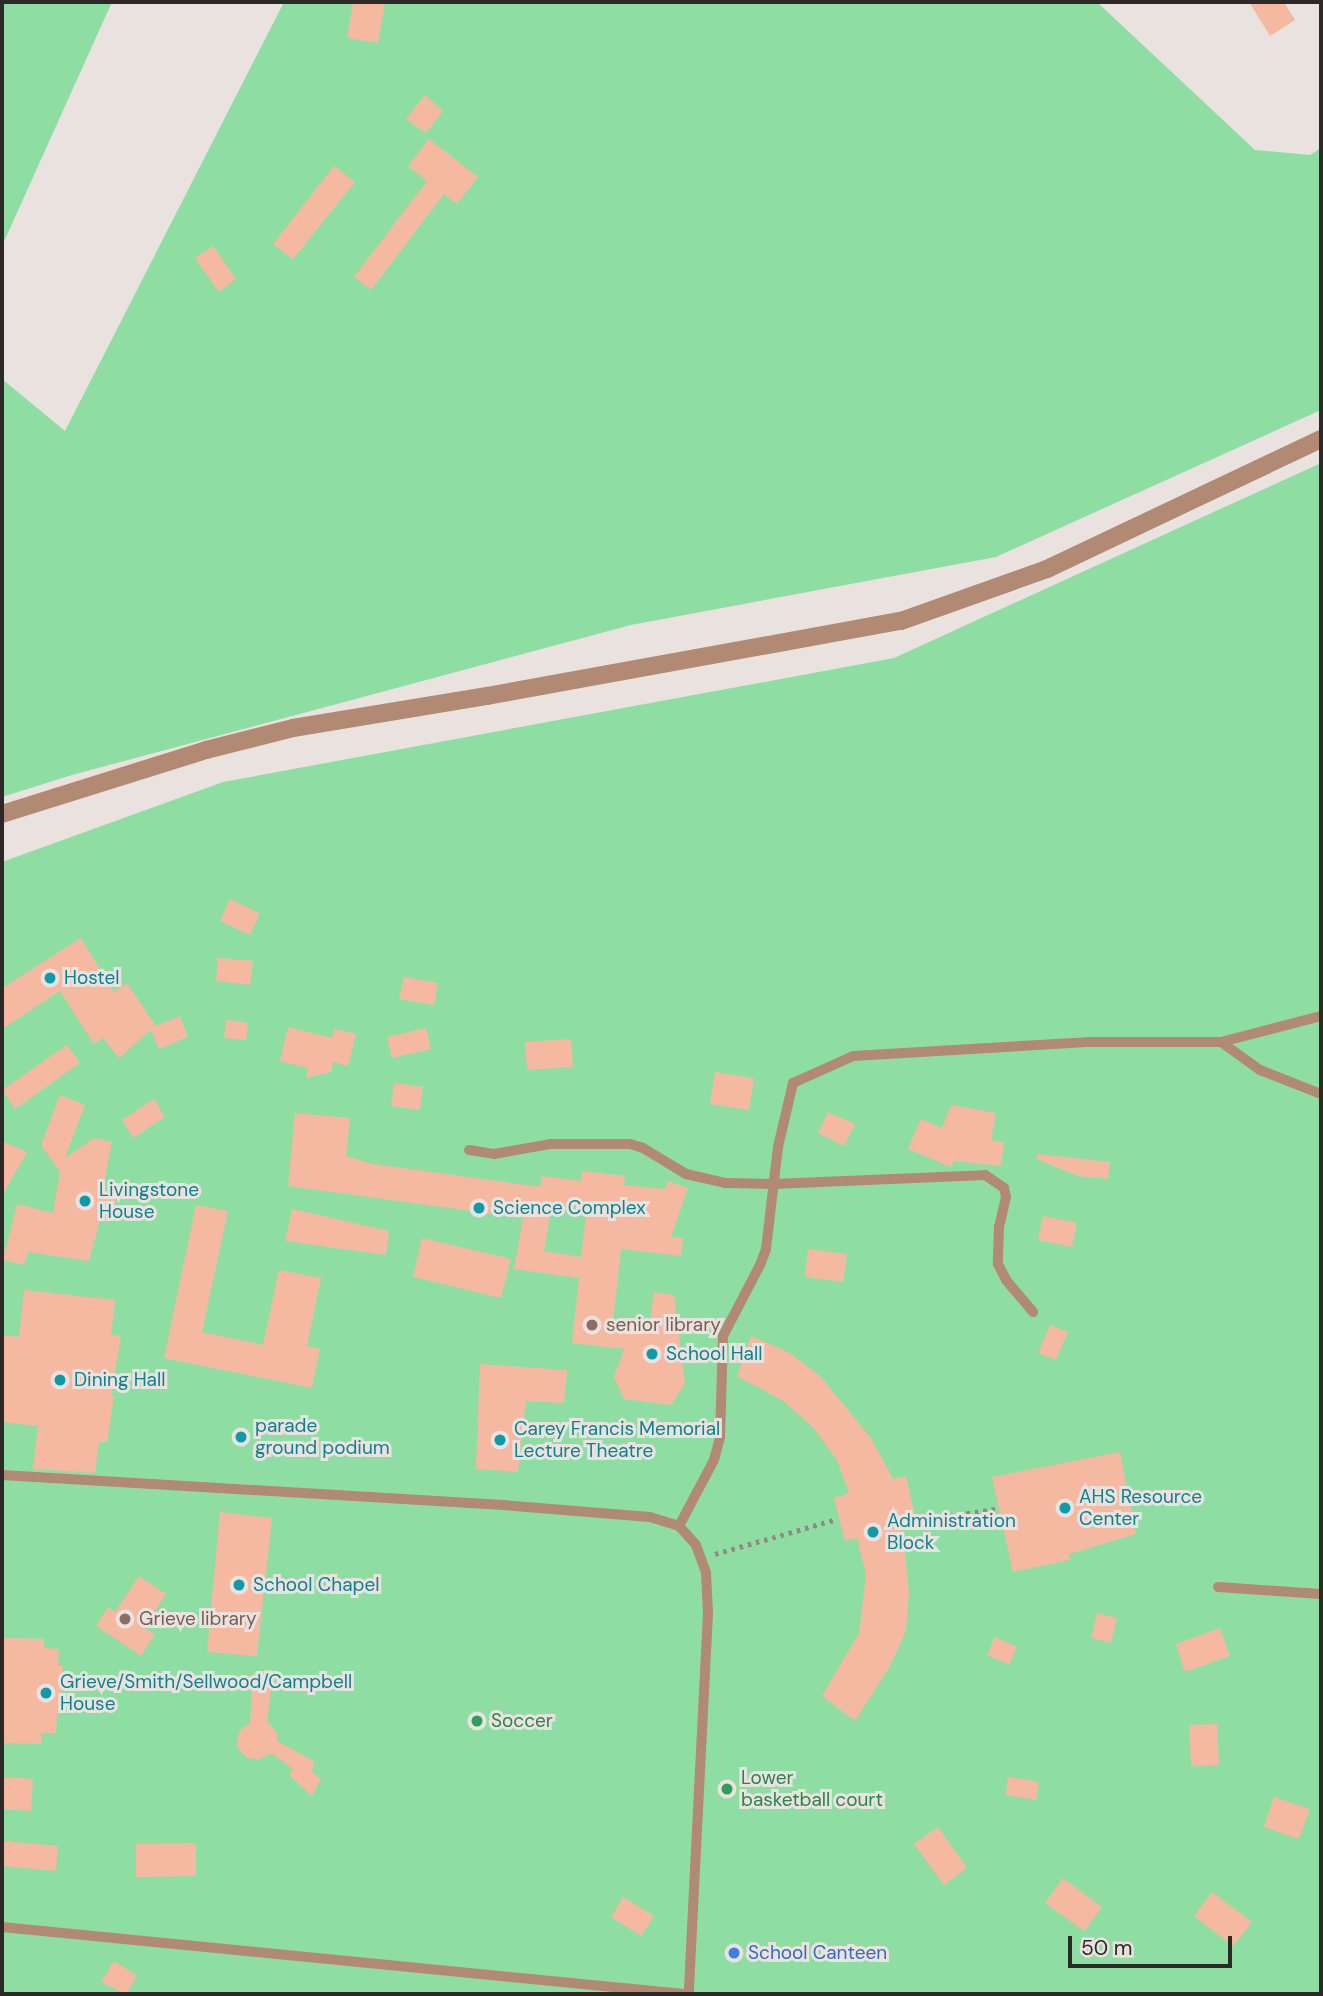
<!DOCTYPE html>
<html>
<head>
<meta charset="utf-8">
<style>
  body { margin:0 }
  #map { position:relative; width:1323px; height:1996px; overflow:hidden; background:#eae2df; font-family:"DM Sans",sans-serif }
  div>[style] { position:absolute }
  .green>* { inset:0; background:#8edea4 }
  .building>* { inset:0; background:#f5b9a1 }
  .path>* { height:4.5px; margin-top:-2.25px; transform-origin:0; background:repeating-linear-gradient(90deg,#8f8a88 0 3.5px,transparent 0 8.5px) }
  .service>* { height:10px; margin:-5px; padding:0 5px; transform-origin:5px; border-radius:5px; background:#b28a74 }
  .minor>* { height:18px; margin:-9px; padding:0 9px; transform-origin:9px; border-radius:9px; background:#b28a74 }
  .dots>* { width:19px; height:19px; translate:-50% -50%; box-sizing:border-box; border:4px solid #eae2df; border-radius:50% }
  span { translate:-50% -50%; white-space:nowrap; text-align:center; line-height:1.15; -webkit-text-stroke:6px #eae2df; paint-order:stroke }
  .culture-label { font-size:19px; color:#0d838f }
  .left { translate:0 -50%; text-align:left }
  .education-label { font-size:19px; color:#785e54 }
  .leisure-label { font-size:19px; color:#27864d }
  .shop-label { font-size:19px; color:#366cbe }
  .frame { position:absolute; inset:0; border:4px solid #2c2928; pointer-events:none }
  .scale { position:absolute; left:1068px; top:1936px; width:164px; height:32px; box-sizing:border-box; border:4px solid #2c2928; border-top:0; padding-left:9px; font-size:21px; line-height:24px; white-space:nowrap; color:#2c2928; -webkit-text-stroke:5px #eae2df; paint-order:stroke }
</style>
</head>
<body>
<div id="map">
  <div class="green">
    <i style="clip-path:polygon(2px 2px,112px 2px,2px 246px)"></i>
    <i style="clip-path:polygon(284px 2px,1097px 2px,1255px 150px,1310px 155px,1321px 148px,1321px 410px,996px 557px,631px 625px,72px 775px,2px 797px,2px 379px,65px 431px)"></i>
    <i style="clip-path:polygon(1321px 463px,1321px 1994px,2px 1994px,2px 862px,223px 782px,894px 658px)"></i>
  </div>
  <div class="building">
    <i style="clip-path:polygon(353px 2px,385px 2px,378px 43px,347px 38px)"></i>
    <i style="clip-path:polygon(1249px 2px,1284px 2px,1295px 20px,1270px 36px)"></i>
    <i style="clip-path:polygon(425px 95px,443px 111px,426px 133px,406px 119px)"></i>
    <i style="clip-path:polygon(429px 139px,478px 177px,457px 204px,444px 194px,371px 290px,354px 277px,427px 181px,408px 166px)"></i>
    <i style="clip-path:polygon(334px 166px,355px 182px,293px 259px,273px 244px)"></i>
    <i style="clip-path:polygon(213px 246px,236px 279px,219px 292px,195px 258px)"></i>
    <i style="clip-path:polygon(230px 899px,260px 913px,250px 935px,220px 921px)"></i>
    <i style="clip-path:polygon(81px 938px,114px 992px,127px 983px,156px 1026px,180px 1016px,188px 1037px,159px 1049px,151px 1030px,119px 1058px,103px 1038px,94px 1044px,60px 991px,2px 1029px,2px 988px)"></i>
    <i style="clip-path:polygon(218px 958px,253px 961px,250px 985px,216px 981px)"></i>
    <i style="clip-path:polygon(404px 977px,438px 983px,434px 1005px,399px 999px)"></i>
    <i style="clip-path:polygon(226px 1020px,248px 1023px,246px 1040px,224px 1038px)"></i>
    <i style="clip-path:polygon(288px 1027px,332px 1038px,334px 1029px,356px 1034px,348px 1066px,333px 1062px,331px 1072px,306px 1078px,308px 1068px,280px 1061px)"></i>
    <i style="clip-path:polygon(426px 1028px,431px 1049px,392px 1058px,387px 1037px)"></i>
    <i style="clip-path:polygon(571px 1039px,573px 1067px,527px 1070px,525px 1042px)"></i>
    <i style="clip-path:polygon(67px 1045px,80px 1063px,15px 1109px,2px 1090px)"></i>
    <i style="clip-path:polygon(715px 1072px,754px 1078px,749px 1110px,710px 1104px)"></i>
    <i style="clip-path:polygon(394px 1083px,423px 1087px,420px 1110px,391px 1106px)"></i>
    <i style="clip-path:polygon(60px 1095px,85px 1105px,65px 1158px,94px 1138px,112px 1142px,102px 1192px,116px 1193px,115px 1211px,103px 1209px,89px 1261px,28px 1252px,24px 1265px,3px 1260px,17px 1204px,53px 1213px,60px 1172px,41px 1145px)"></i>
    <i style="clip-path:polygon(154px 1099px,165px 1117px,133px 1138px,122px 1120px)"></i>
    <i style="clip-path:polygon(951px 1105px,996px 1113px,991px 1140px,1004px 1142px,1001px 1166px,954px 1161px,951px 1167px,908px 1149px,921px 1119px,942px 1128px)"></i>
    <i style="clip-path:polygon(828px 1112px,855px 1124px,844px 1146px,818px 1133px)"></i>
    <i style="clip-path:polygon(evenodd,295px 1113px,350px 1118px,346px 1156px,373px 1164px,540px 1187px,542px 1176px,581px 1181px,582px 1171px,625px 1176px,624px 1185px,665px 1189px,668px 1181px,688px 1188px,671px 1237px,683px 1238px,681px 1256px,621px 1249px,613px 1323px,649px 1328px,654px 1292px,674px 1295px,685px 1384px,671px 1405px,624px 1399px,614px 1377px,624px 1349px,572px 1343px,579px 1278px,514px 1269px,523px 1218px,288px 1186px,295px 1113px,552px 1203px,587px 1207px,581px 1257px,544px 1251px,552px 1203px)"></i>
    <i style="clip-path:polygon(2px 1141px,27px 1152px,2px 1196px)"></i>
    <i style="clip-path:polygon(1038px 1154px,1110px 1162px,1108px 1179px,1078px 1176px,1036px 1159px)"></i>
    <i style="clip-path:polygon(196px 1205px,228px 1211px,202px 1332px,263px 1345px,279px 1270px,321px 1278px,307px 1346px,320px 1349px,312px 1388px,164px 1358px)"></i>
    <i style="clip-path:polygon(292px 1209px,389px 1231px,386px 1255px,285px 1241px)"></i>
    <i style="clip-path:polygon(1043px 1216px,1077px 1223px,1072px 1247px,1038px 1240px)"></i>
    <i style="clip-path:polygon(422px 1238px,511px 1259px,501px 1298px,413px 1277px)"></i>
    <i style="clip-path:polygon(808px 1249px,847px 1254px,843px 1282px,805px 1277px)"></i>
    <i style="clip-path:polygon(24px 1290px,115px 1300px,111px 1335px,121px 1336px,111px 1396px,114px 1396px,107px 1442px,99px 1442px,95px 1473px,33px 1469px,38px 1426px,2px 1422px,2px 1335px,19px 1337px)"></i>
    <i style="clip-path:polygon(1050px 1325px,1068px 1332px,1056px 1360px,1038px 1353px)"></i>
    <i style="clip-path:polygon(751px 1336px,790px 1353px,821px 1377px,871px 1438px,893px 1479px,906px 1476px,916px 1521px,902px 1525px,909px 1593px,906px 1631px,890px 1666px,855px 1721px,822px 1696px,859px 1633px,866px 1575px,857px 1538px,845px 1541px,834px 1498px,849px 1493px,837px 1460px,812px 1426px,783px 1401px,737px 1376px)"></i>
    <i style="clip-path:polygon(480px 1364px,567px 1370px,564px 1403px,526px 1401px,518px 1472px,476px 1469px)"></i>
    <i style="clip-path:polygon(1120px 1452px,1136px 1534px,1069px 1554px,1070px 1560px,1013px 1572px,992px 1477px)"></i>
    <i style="clip-path:polygon(220px 1512px,272px 1518px,257px 1656px,207px 1652px)"></i>
    <i style="clip-path:polygon(139px 1576px,166px 1594px,144px 1628px,155px 1634px,141px 1656px,96px 1626px,108px 1607px,115px 1612px)"></i>
    <i style="clip-path:polygon(1097px 1613px,1117px 1618px,1111px 1643px,1091px 1638px)"></i>
    <i style="clip-path:polygon(1220px 1628px,1230px 1656px,1185px 1672px,1176px 1644px)"></i>
    <i style="clip-path:polygon(995px 1637px,1017px 1647px,1009px 1665px,987px 1655px)"></i>
    <i style="clip-path:polygon(2px 1638px,44px 1639px,44px 1648px,59px 1649px,58px 1666px,63px 1666px,61px 1714px,57px 1714px,56px 1733px,41px 1733px,41px 1744px,2px 1743px)"></i>
    <i style="clip-path:polygon(253px 1673px,273px 1675px,267px 1721px,277px 1733px,277px 1741px,314px 1761px,312px 1772px,321px 1779px,312px 1796px,289px 1775px,293px 1769px,271px 1753px,259px 1760px,247px 1758px,237px 1747px,239px 1731px,250px 1723px)"></i>
    <i style="clip-path:polygon(1217px 1724px,1219px 1765px,1191px 1766px,1189px 1725px)"></i>
    <i style="clip-path:polygon(2px 1777px,33px 1779px,31px 1811px,2px 1809px)"></i>
    <i style="clip-path:polygon(1008px 1777px,1039px 1782px,1036px 1800px,1006px 1795px)"></i>
    <i style="clip-path:polygon(1274px 1797px,1310px 1809px,1299px 1839px,1264px 1827px)"></i>
    <i style="clip-path:polygon(938px 1827px,967px 1868px,944px 1885px,914px 1844px)"></i>
    <i style="clip-path:polygon(2px 1841px,58px 1846px,56px 1871px,2px 1866px)"></i>
    <i style="clip-path:polygon(196px 1843px,196px 1876px,136px 1877px,136px 1844px)"></i>
    <i style="clip-path:polygon(1063px 1878px,1102px 1907px,1084px 1931px,1045px 1903px)"></i>
    <i style="clip-path:polygon(1212px 1892px,1252px 1922px,1233px 1946px,1194px 1916px)"></i>
    <i style="clip-path:polygon(623px 1897px,654px 1916px,641px 1936px,611px 1917px)"></i>
    <i style="clip-path:polygon(114px 1961px,137px 1976px,126px 1994px,101px 1982px)"></i>
  </div>
  <div class="path">
    <i style="left:916px;top:1521px;width:80px;rotate:-8.6deg"></i>
    <i style="left:715px;top:1554px;width:127px;rotate:-16deg"></i>
  </div>
  <div class="service">
    <i style="left:1221px;top:1042px;width:48px;rotate:35.7deg"></i>
    <i style="left:1260px;top:1070px;width:66px;rotate:21.5deg"></i>
    <i style="left:469px;top:1150px;width:25px;rotate:9deg"></i>
    <i style="left:494px;top:1154px;width:58px;rotate:-10deg"></i>
    <i style="left:551px;top:1144px;width:79px"></i>
    <i style="left:630px;top:1144px;width:14px;rotate:17deg"></i>
    <i style="left:643px;top:1148px;width:50px;rotate:31.2deg"></i>
    <i style="left:686px;top:1174px;width:41px;rotate:12.7deg"></i>
    <i style="left:726px;top:1183px;width:47px;rotate:1.2deg"></i>
    <i style="left:773px;top:1184px;width:212px;rotate:-2.4deg"></i>
    <i style="left:985px;top:1175px;width:23px;rotate:34deg"></i>
    <i style="left:1004px;top:1188px;width:9px;rotate:77deg"></i>
    <i style="left:1006px;top:1197px;width:31px;rotate:103deg"></i>
    <i style="left:999px;top:1227px;width:37px;rotate:92deg"></i>
    <i style="left:998px;top:1264px;width:18px;rotate:63deg"></i>
    <i style="left:1006px;top:1280px;width:42px;rotate:49.8deg"></i>
    <i style="left:2px;top:1475px;width:502px;rotate:3.43deg"></i>
    <i style="left:503px;top:1505px;width:147px;rotate:4.7deg"></i>
    <i style="left:650px;top:1517px;width:30px;rotate:17deg"></i>
    <i style="left:679px;top:1526px;width:25px;rotate:48deg"></i>
    <i style="left:696px;top:1545px;width:30px;rotate:70deg"></i>
    <i style="left:706px;top:1573px;width:40px;rotate:87.1deg"></i>
    <i style="left:708px;top:1613px;width:381px;rotate:92.9deg"></i>
    <i style="left:679px;top:1526px;width:75px;rotate:-62.1deg"></i>
    <i style="left:714px;top:1460px;width:24px;rotate:-75deg"></i>
    <i style="left:720px;top:1437px;width:101px;rotate:-88.3deg"></i>
    <i style="left:723px;top:1336px;width:80px;rotate:-62.5deg"></i>
    <i style="left:760px;top:1265px;width:17px;rotate:-69deg"></i>
    <i style="left:766px;top:1249px;width:103px;rotate:-83.3deg"></i>
    <i style="left:778px;top:1147px;width:66px;rotate:-76.8deg"></i>
    <i style="left:793px;top:1083px;width:66px;rotate:-24.2deg"></i>
    <i style="left:853px;top:1056px;width:234px;rotate:-3.4deg"></i>
    <i style="left:1087px;top:1042px;width:134px"></i>
    <i style="left:1221px;top:1042px;width:103px;rotate:-14.6deg"></i>
    <i style="left:1218px;top:1587px;width:103px;rotate:3.9deg"></i>
    <i style="left:2px;top:1927px;width:685px;rotate:5.61deg"></i>
  </div>
  <div class="minor">
    <i style="left:2px;top:814px;width:214px;rotate:-17.4deg"></i>
    <i style="left:206px;top:750px;width:90px;rotate:-14.2deg"></i>
    <i style="left:293px;top:728px;width:197px;rotate:-9.4deg"></i>
    <i style="left:487px;top:696px;width:421px;rotate:-10.3deg"></i>
    <i style="left:901px;top:621px;width:155px;rotate:-19.6deg"></i>
    <i style="left:1047px;top:569px;width:303px;rotate:-25.4deg"></i>
  </div>
  <div class="dots">
    <i style="left:50px;top:978px;background:#0f9aa8"></i>
    <i style="left:85px;top:1201px;background:#0f9aa8"></i>
    <i style="left:479px;top:1208px;background:#0f9aa8"></i>
    <i style="left:592px;top:1325px;background:#8d6e63"></i>
    <i style="left:652px;top:1354px;background:#0f9aa8"></i>
    <i style="left:60px;top:1380px;background:#0f9aa8"></i>
    <i style="left:241px;top:1437px;background:#0f9aa8"></i>
    <i style="left:500px;top:1440px;background:#0f9aa8"></i>
    <i style="left:1065px;top:1508px;background:#0f9aa8"></i>
    <i style="left:873px;top:1532px;background:#0f9aa8"></i>
    <i style="left:239px;top:1585px;background:#0f9aa8"></i>
    <i style="left:125px;top:1619px;background:#8d6e63"></i>
    <i style="left:46px;top:1693px;background:#0f9aa8"></i>
    <i style="left:477px;top:1721px;background:#2e9e5b"></i>
    <i style="left:727px;top:1789px;background:#2e9e5b"></i>
    <i style="left:734px;top:1953px;background:#3f7fe0"></i>
  </div>
  <div class="culture-label">
    <span class="left" style="left:64px;top:978px">Hostel</span>
    <span class="left" style="left:99px;top:1201px">Livingstone<br>House</span>
    <span class="left" style="left:493px;top:1208px">Science Complex</span>
    <span class="left" style="left:666px;top:1354px">School Hall</span>
    <span class="left" style="left:74px;top:1380px">Dining Hall</span>
    <span class="left" style="left:255px;top:1437px">parade<br>ground podium</span>
    <span class="left" style="left:514px;top:1440px">Carey Francis Memorial<br>Lecture Theatre</span>
    <span class="left" style="left:1079px;top:1508px">AHS Resource<br>Center</span>
    <span class="left" style="left:887px;top:1532px">Administration<br>Block</span>
    <span class="left" style="left:253px;top:1585px">School Chapel</span>
    <span class="left" style="left:60px;top:1693px">Grieve/Smith/Sellwood/Campbell<br>House</span>
  </div>
  <div class="education-label">
    <span class="left" style="left:606px;top:1325px">senior library</span>
    <span class="left" style="left:139px;top:1619px">Grieve library</span>
  </div>
  <div class="leisure-label">
    <span class="left" style="left:491px;top:1721px">Soccer</span>
    <span class="left" style="left:741px;top:1789px">Lower<br>basketball court</span>
  </div>
  <div class="shop-label">
    <span class="left" style="left:748px;top:1953px">School Canteen</span>
  </div>
  <div class="frame"></div>
  <div class="scale">50 m</div>
</div>
</body>
</html>
